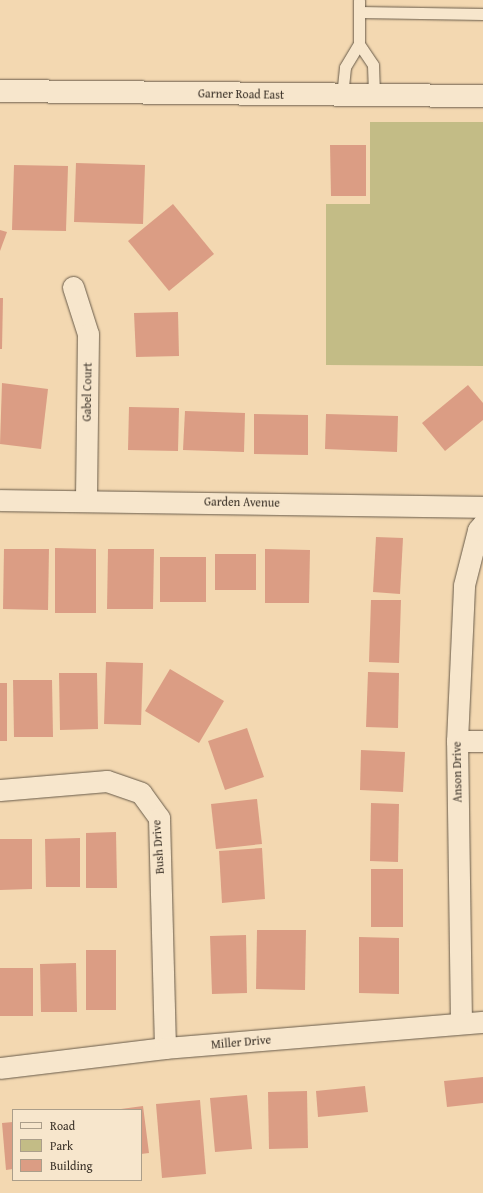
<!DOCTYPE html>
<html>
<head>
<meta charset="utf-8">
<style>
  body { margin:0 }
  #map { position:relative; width:483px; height:1193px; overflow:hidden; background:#f3d8b1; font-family:"Gentium Book Plus",serif }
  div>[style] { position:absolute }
  .green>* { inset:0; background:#c3bc86 }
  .building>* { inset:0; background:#db9d84 }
  .roads { filter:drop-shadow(0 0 1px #685b4a) drop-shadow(0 0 1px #685b4a) }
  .lane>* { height:11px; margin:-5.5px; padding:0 5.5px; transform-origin:5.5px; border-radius:5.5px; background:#f7e6cc }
  .street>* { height:21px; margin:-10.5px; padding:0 10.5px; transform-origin:10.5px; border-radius:10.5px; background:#f7e6cc }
  .secondary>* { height:22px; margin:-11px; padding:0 11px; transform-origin:11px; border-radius:11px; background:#f7e6cc }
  span { translate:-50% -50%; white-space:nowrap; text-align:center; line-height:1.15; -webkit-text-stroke:3px #f7e6cc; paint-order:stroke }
  .street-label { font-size:12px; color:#3a3127 }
  .legend { position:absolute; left:12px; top:1109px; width:130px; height:72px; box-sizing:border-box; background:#f7e6cc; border:1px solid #ab9e8a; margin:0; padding:5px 7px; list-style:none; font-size:12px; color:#3a3127 }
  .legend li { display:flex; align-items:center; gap:8px; height:20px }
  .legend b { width:20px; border:1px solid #ab9e8a }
</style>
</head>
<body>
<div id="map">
  <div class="green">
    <i style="clip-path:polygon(370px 122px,483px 122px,483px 366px,326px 365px,326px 204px,370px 204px)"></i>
  </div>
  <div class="building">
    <i style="clip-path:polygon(330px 145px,366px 145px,366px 196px,331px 196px)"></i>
    <i style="clip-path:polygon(76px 163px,145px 165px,143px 224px,74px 222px)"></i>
    <i style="clip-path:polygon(14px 165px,68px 166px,66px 231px,12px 230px)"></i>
    <i style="clip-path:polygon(173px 204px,214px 254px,169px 291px,128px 241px)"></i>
    <i style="clip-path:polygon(0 230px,7px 232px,0 251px)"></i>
    <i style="clip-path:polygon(0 298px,3px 298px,2px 349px,0 349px)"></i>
    <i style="clip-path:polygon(178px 312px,179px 356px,136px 357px,134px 313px)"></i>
    <i style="clip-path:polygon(2px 383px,48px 389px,41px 449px,0 444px)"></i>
    <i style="clip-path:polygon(468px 385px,483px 403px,483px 420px,445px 451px,422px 423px)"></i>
    <i style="clip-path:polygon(129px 407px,179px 408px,178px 451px,128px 450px)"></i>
    <i style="clip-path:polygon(185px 411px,245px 413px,244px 452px,183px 450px)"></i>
    <i style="clip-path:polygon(254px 414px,308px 415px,308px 455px,254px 454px)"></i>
    <i style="clip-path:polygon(326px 414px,398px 416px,397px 452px,325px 449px)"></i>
    <i style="clip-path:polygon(376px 537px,403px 538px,400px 594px,373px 592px)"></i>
    <i style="clip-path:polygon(55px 548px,96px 549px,96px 613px,55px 613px)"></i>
    <i style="clip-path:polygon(4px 549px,49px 549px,48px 610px,3px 609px)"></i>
    <i style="clip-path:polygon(108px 549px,154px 549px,153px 609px,107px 609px)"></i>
    <i style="clip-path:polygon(265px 549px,310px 550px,309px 603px,265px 603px)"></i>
    <i style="clip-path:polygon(215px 554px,256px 554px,256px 590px,215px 590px)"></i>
    <i style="clip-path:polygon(160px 557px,206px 557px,206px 602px,160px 602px)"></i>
    <i style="clip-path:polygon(371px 600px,401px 600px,399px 663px,369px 662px)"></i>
    <i style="clip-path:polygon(106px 662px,143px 663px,141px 725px,104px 724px)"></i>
    <i style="clip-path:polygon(170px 669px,224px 701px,199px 743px,145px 711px)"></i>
    <i style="clip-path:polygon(368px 672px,399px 673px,398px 728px,366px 727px)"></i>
    <i style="clip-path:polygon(59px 673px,97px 673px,98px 729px,60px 730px)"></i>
    <i style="clip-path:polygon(13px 680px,52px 680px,53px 737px,14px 737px)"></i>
    <i style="clip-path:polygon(0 683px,7px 683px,7px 741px,0 741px)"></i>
    <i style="clip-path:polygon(247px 728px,264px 777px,225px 790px,208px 741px)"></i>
    <i style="clip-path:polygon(361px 750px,405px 752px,403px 792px,360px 790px)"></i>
    <i style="clip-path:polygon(257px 799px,262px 844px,216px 849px,211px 804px)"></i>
    <i style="clip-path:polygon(371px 803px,399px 804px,398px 862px,370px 861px)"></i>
    <i style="clip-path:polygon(116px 832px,117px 888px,86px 888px,86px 833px)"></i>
    <i style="clip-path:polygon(80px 838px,80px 887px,46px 887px,45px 839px)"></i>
    <i style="clip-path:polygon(0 839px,32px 839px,32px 889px,0 890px)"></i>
    <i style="clip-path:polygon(262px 848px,265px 899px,222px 903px,219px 851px)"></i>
    <i style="clip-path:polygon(371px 869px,403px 869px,403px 927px,371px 927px)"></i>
    <i style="clip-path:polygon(257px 930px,306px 930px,305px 990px,256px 989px)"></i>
    <i style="clip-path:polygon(246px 935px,247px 993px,212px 994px,210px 936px)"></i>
    <i style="clip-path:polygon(359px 937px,399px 938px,399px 994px,359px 993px)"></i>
    <i style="clip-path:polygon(86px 950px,116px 950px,116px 1010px,86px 1010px)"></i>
    <i style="clip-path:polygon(76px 963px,77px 1012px,41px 1012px,40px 964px)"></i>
    <i style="clip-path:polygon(0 968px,33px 968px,33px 1016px,0 1016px)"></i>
    <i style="clip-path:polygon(483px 1077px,483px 1103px,447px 1107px,444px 1081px)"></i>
    <i style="clip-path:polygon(365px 1086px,368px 1112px,318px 1117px,316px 1091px)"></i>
    <i style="clip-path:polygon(307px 1091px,308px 1148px,269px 1149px,268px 1092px)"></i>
    <i style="clip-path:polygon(247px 1095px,252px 1149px,215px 1152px,210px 1098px)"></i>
    <i style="clip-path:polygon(200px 1100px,206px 1174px,162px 1178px,156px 1104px)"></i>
    <i style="clip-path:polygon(143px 1106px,149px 1153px,141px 1154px,141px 1110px,121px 1109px)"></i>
    <i style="clip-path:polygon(13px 1122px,13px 1169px,6px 1170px,2px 1123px)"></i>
  </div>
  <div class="roads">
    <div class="lane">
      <i style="left:359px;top:12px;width:12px;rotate:-90deg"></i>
      <i style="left:359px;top:44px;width:25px;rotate:56deg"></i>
      <i style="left:373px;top:65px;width:31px;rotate:88deg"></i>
      <i style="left:342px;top:96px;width:29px;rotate:-84deg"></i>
      <i style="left:345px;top:67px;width:27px;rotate:-59deg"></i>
      <i style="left:359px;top:44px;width:32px;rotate:-90deg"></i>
      <i style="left:359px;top:12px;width:124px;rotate:0.9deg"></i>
    </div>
    <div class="street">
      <i style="left:73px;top:287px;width:49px;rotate:72.3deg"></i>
      <i style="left:88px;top:334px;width:165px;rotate:90.7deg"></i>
      <i style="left:0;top:500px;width:483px;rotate:0.8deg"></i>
      <i style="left:457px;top:741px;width:26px"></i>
      <i style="left:0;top:790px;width:107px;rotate:-4.8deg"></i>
      <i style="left:107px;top:781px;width:36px;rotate:19deg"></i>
      <i style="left:141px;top:793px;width:31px;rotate:54deg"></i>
      <i style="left:159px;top:818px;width:230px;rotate:88.5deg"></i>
      <i style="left:461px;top:1023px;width:282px;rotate:-90.8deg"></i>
      <i style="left:457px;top:741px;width:156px;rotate:-87.4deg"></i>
      <i style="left:464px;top:585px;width:57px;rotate:-75.7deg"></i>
      <i style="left:478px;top:530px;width:8px;rotate:-50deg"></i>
      <i style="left:0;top:1068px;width:166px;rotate:-6.9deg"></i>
      <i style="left:165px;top:1048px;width:319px;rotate:-4.7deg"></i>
    </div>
    <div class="secondary">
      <i style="left:0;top:91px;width:483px;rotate:0.6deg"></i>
    </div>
  </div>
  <div class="street-label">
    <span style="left:241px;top:94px;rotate:1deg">Garner Road East</span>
    <span style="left:87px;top:392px;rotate:-89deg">Gabel Court</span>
    <span style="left:242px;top:502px;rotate:1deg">Garden Avenue</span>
    <span style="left:457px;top:772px;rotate:-91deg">Anson Drive</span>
    <span style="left:158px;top:847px;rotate:-94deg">Bush Drive</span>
    <span style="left:241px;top:1042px;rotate:-5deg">Miller Drive</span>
  </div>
  <ul class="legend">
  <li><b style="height:5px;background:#f7e6cc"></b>Road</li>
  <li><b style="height:11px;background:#c3bc86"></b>Park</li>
  <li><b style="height:11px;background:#db9d84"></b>Building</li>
  </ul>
</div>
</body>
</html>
